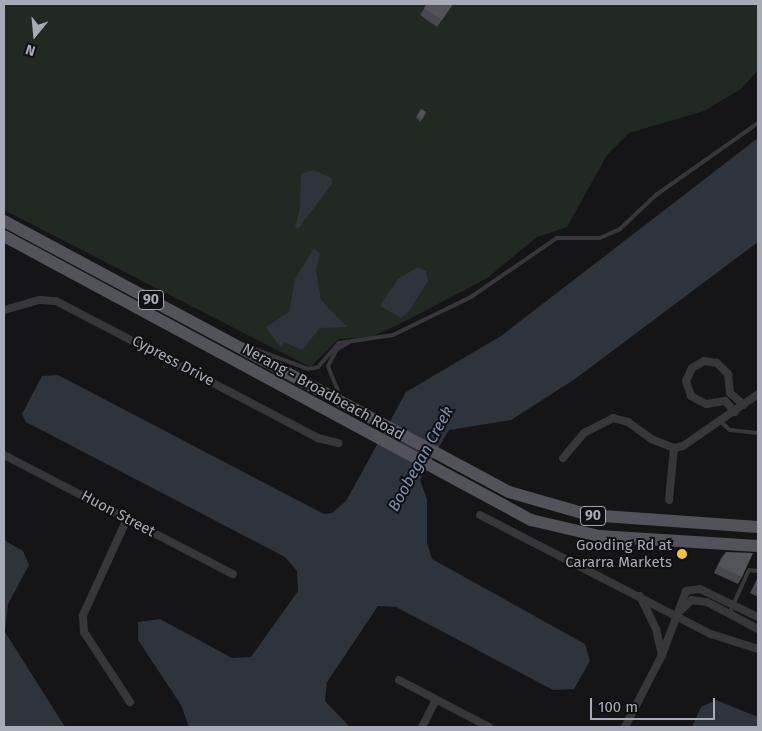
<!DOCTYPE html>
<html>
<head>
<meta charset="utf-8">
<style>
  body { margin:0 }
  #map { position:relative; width:762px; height:731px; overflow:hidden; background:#151517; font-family:"Fira Sans",sans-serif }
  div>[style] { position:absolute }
  .green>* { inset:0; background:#212923 }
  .water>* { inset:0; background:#2d343c }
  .service>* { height:4px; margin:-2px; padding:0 2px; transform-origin:2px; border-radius:2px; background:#36363b }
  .minor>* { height:8px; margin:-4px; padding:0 4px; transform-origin:4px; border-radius:4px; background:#36363b }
  .primary>* { height:12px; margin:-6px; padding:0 6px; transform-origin:6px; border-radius:6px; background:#52535a }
  .wall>* { inset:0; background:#48494f }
  .building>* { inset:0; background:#52545a }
  .dots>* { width:14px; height:14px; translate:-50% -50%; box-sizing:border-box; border:2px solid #101012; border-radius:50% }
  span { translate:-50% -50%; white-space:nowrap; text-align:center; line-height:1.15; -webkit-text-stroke:4px #101012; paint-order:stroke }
  .shield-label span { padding:1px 4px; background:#101012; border:1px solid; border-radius:4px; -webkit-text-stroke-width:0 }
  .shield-label { font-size:14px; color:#a7aab7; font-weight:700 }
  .street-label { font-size:15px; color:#a7aab7 }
  .poi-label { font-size:15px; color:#a7aab7 }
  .right { translate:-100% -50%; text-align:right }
  .water-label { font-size:16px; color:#7e93b2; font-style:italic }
  .frame { position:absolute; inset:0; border:5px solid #a7aab7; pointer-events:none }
  .north { position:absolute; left:10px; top:10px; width:50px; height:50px; -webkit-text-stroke:4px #101012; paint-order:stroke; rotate:197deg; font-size:14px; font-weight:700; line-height:20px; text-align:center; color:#a7aab7 }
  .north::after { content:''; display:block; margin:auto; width:18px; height:22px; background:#a7aab7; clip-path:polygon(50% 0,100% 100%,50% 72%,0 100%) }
  .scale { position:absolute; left:590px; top:698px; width:125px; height:22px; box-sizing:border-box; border:2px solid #a7aab7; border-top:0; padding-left:6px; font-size:15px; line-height:18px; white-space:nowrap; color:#a7aab7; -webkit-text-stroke:4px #101012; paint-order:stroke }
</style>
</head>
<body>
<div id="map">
  <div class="green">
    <i style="clip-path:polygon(4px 4px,758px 4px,758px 70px,741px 89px,704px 111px,629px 133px,607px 155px,567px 227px,537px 237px,487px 278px,406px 321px,371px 337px,339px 339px,310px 367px,4px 210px)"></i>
  </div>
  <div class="water">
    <i style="clip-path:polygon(758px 138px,758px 242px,575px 379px,511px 420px,449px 430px,420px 480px,427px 499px,427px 543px,432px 559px,585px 644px,590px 661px,574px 689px,553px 690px,396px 607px,378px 606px,327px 682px,325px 701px,350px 727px,189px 727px,181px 705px,138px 640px,138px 622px,160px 619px,232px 658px,251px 657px,298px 591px,297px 571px,285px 557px,26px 422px,22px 414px,42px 376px,58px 375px,324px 514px,332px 513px,346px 501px,406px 392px,501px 336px)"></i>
    <i style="clip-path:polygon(313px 170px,332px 178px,332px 184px,298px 229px,295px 227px,300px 208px,301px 174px)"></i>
    <i style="clip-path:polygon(314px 248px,320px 254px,316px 270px,321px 300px,347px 327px,320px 328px,302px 350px,284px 342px,281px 348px,266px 327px,289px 312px,295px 279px)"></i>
    <i style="clip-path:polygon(418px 267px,426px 271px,428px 281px,408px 312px,401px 318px,380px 306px,398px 279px)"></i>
    <i style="clip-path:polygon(4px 540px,23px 551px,29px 565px,8px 604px,5px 632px,65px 727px,4px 727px)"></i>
    <i style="clip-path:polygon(716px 700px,758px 717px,758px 727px,692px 727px,701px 707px)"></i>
  </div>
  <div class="service">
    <i style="left:244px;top:345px;width:68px;rotate:20.6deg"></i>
    <i style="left:308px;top:369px;width:10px;rotate:-11deg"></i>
    <i style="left:318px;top:367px;width:32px;rotate:-49deg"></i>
    <i style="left:339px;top:343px;width:55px;rotate:-8.4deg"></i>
    <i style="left:393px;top:335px;width:87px;rotate:-26deg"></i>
    <i style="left:471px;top:297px;width:104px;rotate:-34.5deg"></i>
    <i style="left:557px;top:238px;width:43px"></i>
    <i style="left:600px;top:238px;width:22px;rotate:-24deg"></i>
    <i style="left:620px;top:229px;width:50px;rotate:-43.4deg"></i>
    <i style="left:656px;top:195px;width:125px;rotate:-35.2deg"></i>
    <i style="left:340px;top:396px;width:32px;rotate:-112deg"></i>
    <i style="left:328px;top:366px;width:19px;rotate:-62deg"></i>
    <i style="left:337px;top:349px;width:13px;rotate:-29deg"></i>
    <i style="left:721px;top:422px;width:12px;rotate:42deg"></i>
    <i style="left:730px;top:430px;width:28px;rotate:6deg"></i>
    <i style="left:729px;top:614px;width:48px;rotate:-65.6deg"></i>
    <i style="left:749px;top:570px;width:9px;rotate:6deg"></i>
  </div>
  <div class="minor">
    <i style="left:4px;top:310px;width:37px;rotate:-16deg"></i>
    <i style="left:40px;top:300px;width:16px;rotate:4deg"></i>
    <i style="left:56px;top:301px;width:296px;rotate:27.6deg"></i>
    <i style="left:318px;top:438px;width:21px;rotate:14deg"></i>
    <i style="left:735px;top:412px;width:15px;rotate:-132deg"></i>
    <i style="left:725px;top:401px;width:19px;rotate:171deg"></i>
    <i style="left:706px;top:404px;width:17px;rotate:-152deg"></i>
    <i style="left:691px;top:396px;width:16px;rotate:-108deg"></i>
    <i style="left:686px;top:381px;width:14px;rotate:-65deg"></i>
    <i style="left:692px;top:368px;width:14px;rotate:-30deg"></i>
    <i style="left:704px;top:361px;width:13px;rotate:9deg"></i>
    <i style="left:717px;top:363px;width:16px;rotate:45deg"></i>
    <i style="left:728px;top:374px;width:19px;rotate:84deg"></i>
    <i style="left:730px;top:393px;width:18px;rotate:41deg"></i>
    <i style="left:4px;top:455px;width:258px;rotate:27.5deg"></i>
    <i style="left:563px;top:458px;width:33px;rotate:-50deg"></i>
    <i style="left:584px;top:433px;width:33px;rotate:-27deg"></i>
    <i style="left:613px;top:418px;width:16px;rotate:15deg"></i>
    <i style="left:628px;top:422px;width:29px;rotate:36deg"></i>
    <i style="left:651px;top:439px;width:25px;rotate:21deg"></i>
    <i style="left:674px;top:448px;width:9px;rotate:-13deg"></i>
    <i style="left:683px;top:446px;width:91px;rotate:-34.7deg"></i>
    <i style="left:669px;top:500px;width:52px;rotate:-84.5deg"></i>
    <i style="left:480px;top:515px;width:260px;rotate:27.3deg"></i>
    <i style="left:711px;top:634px;width:49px;rotate:17.7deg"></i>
    <i style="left:127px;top:519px;width:106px;rotate:114.6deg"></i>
    <i style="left:83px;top:615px;width:17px;rotate:87deg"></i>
    <i style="left:84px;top:632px;width:84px;rotate:56.7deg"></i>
    <i style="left:640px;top:596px;width:37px;rotate:64deg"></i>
    <i style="left:656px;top:629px;width:27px;rotate:77deg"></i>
    <i style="left:680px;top:611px;width:16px;rotate:-43deg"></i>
    <i style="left:692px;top:600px;width:15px;rotate:8deg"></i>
    <i style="left:707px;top:602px;width:58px;rotate:27.9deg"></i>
    <i style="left:399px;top:680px;width:102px;rotate:27.6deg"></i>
    <i style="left:422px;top:727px;width:31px;rotate:-63deg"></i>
    <i style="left:625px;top:727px;width:81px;rotate:-62.8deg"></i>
    <i style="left:662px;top:655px;width:68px;rotate:-69.4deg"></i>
    <i style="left:686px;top:591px;width:14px;rotate:-8deg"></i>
    <i style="left:700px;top:589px;width:64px;rotate:25.8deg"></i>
  </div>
  <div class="primary">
    <i style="left:4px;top:221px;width:573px;rotate:28.22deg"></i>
    <i style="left:509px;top:492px;width:83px;rotate:16deg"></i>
    <i style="left:589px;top:515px;width:169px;rotate:4.1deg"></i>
    <i style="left:4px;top:236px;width:599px;rotate:28.32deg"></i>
    <i style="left:531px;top:520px;width:70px;rotate:13.2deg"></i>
    <i style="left:599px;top:536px;width:159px;rotate:3.6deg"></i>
  </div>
  <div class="wall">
    <i style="clip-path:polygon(427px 4px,453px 4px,437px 27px,420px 15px)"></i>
    <i style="clip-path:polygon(421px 109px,426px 112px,420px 122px,416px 117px)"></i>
    <i style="clip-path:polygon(726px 552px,742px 577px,738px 584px,714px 573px,721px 558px)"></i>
    <i style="clip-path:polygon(758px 577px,758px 597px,750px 593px)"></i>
  </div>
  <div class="building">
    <i style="clip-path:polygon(427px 4px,453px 4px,442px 20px,424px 8px)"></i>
    <i style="clip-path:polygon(421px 109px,426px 112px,422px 120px,418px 115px)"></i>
    <i style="clip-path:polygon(726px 552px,753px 553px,742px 577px,718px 566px)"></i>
    <i style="clip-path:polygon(758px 579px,758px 588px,755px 586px)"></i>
  </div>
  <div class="dots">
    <i style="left:682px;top:554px;background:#f1c733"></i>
  </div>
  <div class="shield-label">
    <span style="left:151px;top:300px">90</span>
    <span style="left:593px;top:516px">90</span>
  </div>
  <div class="street-label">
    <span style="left:173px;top:361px;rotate:28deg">Cypress Drive</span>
    <span style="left:323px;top:392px;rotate:29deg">Nerang - Broadbeach Road</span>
    <span style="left:118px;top:514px;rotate:28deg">Huon Street</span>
  </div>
  <div class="poi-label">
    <span class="right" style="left:672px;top:554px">Gooding Rd at<br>Cararra Markets</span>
  </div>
  <div class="water-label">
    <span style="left:421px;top:459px;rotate:-61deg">Boobegan Creek</span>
  </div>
  <div class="frame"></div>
  <div class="north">N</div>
  <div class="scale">100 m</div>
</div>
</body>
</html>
